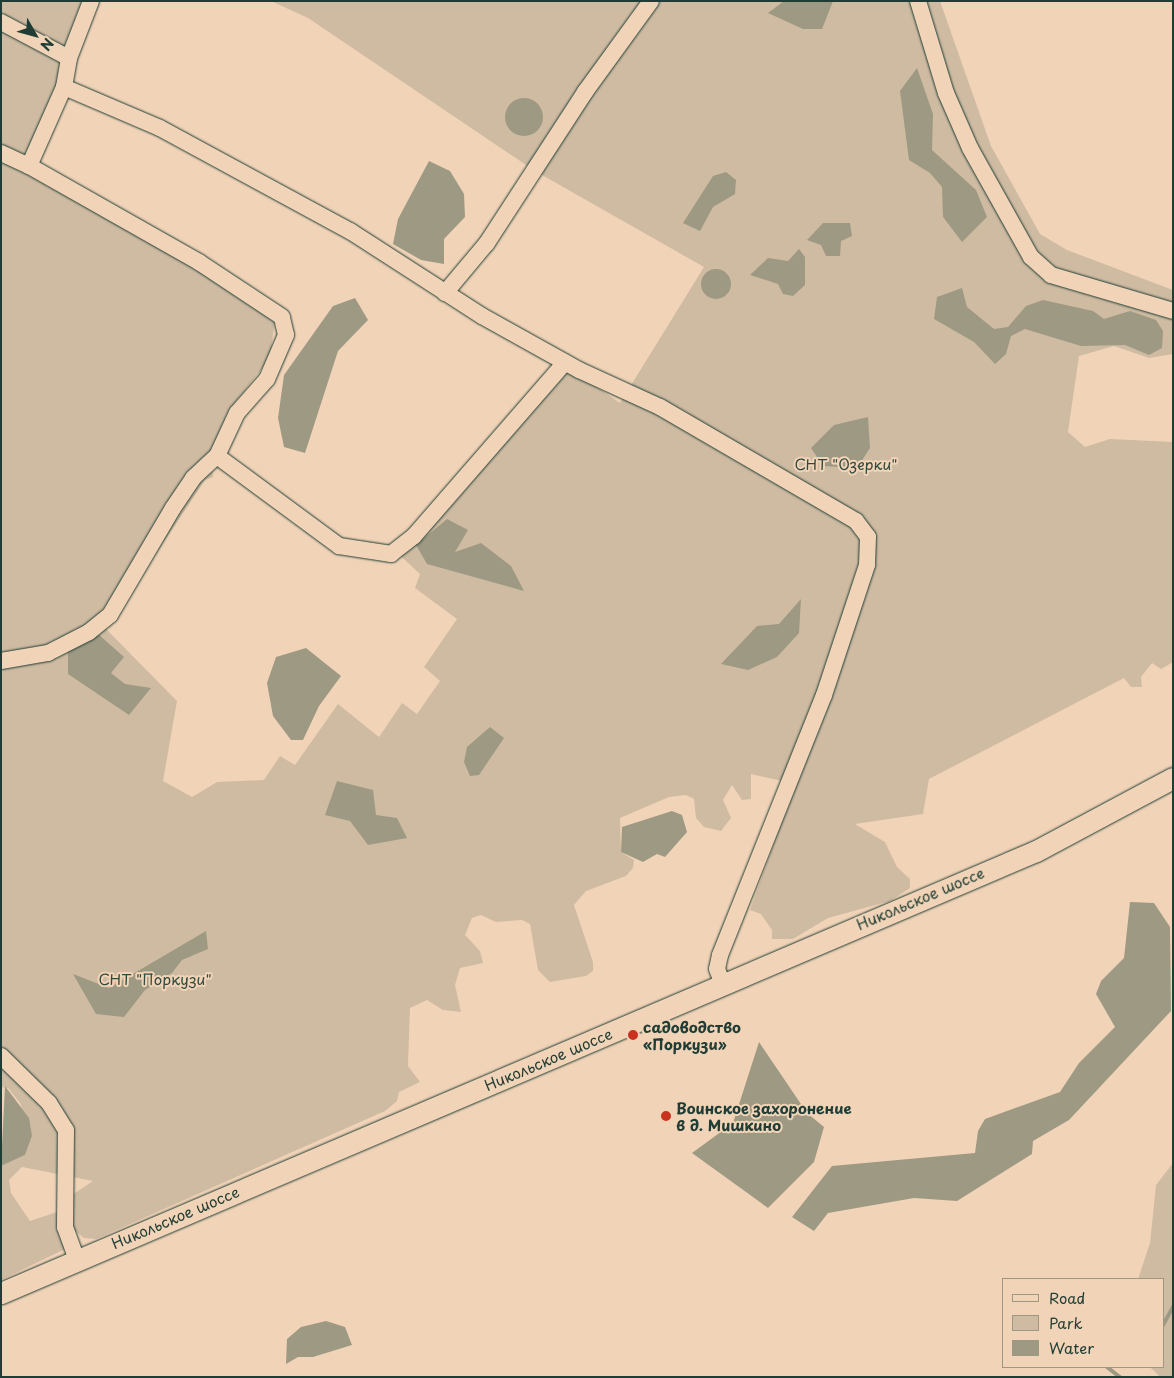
<!DOCTYPE html>
<html>
<head>
<meta charset="utf-8">
<style>
  body { margin:0 }
  #map { position:relative; width:1174px; height:1378px; overflow:hidden; background:#f1d4b8; font-family:"Playpen Sans",sans-serif }
  div>[style] { position:absolute }
  .green>* { inset:0; background:#cfbba2 }
  .water>* { inset:0; background:#9e9983 }
  .round { border-radius:50% }
  .stream>* { height:4px; margin:-2px; padding:0 2px; transform-origin:2px; border-radius:2px; background:#9e9983 }
  .roads { filter:drop-shadow(0 0 1px #1f3d34) drop-shadow(0 0 1px #1f3d34) }
  .minor>* { height:16px; margin:-8px; padding:0 8px; transform-origin:8px; border-radius:8px; background:#f1d4b8 }
  .major>* { height:21px; margin:-10.5px; padding:0 10.5px; transform-origin:10.5px; border-radius:10.5px; background:#f1d4b8 }
  .dots>* { width:14px; height:14px; translate:-50% -50%; box-sizing:border-box; border:2px solid #f1d4b8; border-radius:50% }
  span { translate:-50% -50%; white-space:nowrap; text-align:center; line-height:1.15; -webkit-text-stroke:4px #f1d4b8; paint-order:stroke }
  .park-label { font-size:15px; color:#314a3f }
  .street-label { font-size:15px; color:#1f3d34 }
  .poi-label { font-size:15px; color:#1f3d34; font-weight:700 }
  .left { translate:0 -50%; text-align:left }
  .frame { position:absolute; inset:0; border:2px solid #1f3d34; pointer-events:none }
  .legend { position:absolute; left:1002px; top:1278px; width:162px; height:90px; box-sizing:border-box; background:#f1d4b8; border:1px solid #9d9883; margin:0; padding:6px 9px; list-style:none; font-size:15px; color:#1f3d34 }
  .legend li { display:flex; align-items:center; gap:10px; height:25px }
  .legend b { width:25px; border:1px solid #9d9883 }
  .north { position:absolute; left:10px; top:10px; width:50px; height:50px; -webkit-text-stroke:4px #f1d4b8; paint-order:stroke; rotate:128deg; font-size:14px; font-weight:700; line-height:20px; text-align:center; color:#1f3d34 }
  .north::after { content:''; display:block; margin:auto; width:18px; height:22px; background:#1f3d34; clip-path:polygon(50% 0,100% 100%,50% 72%,0 100%) }
</style>
</head>
<body>
<div id="map">
  <div class="green">
    <i style="clip-path:polygon(1px 1px,87px 1px,29px 166px,275px 318px,270px 358px,228px 412px,211px 453px,213px 477px,205px 480px,106px 629px,177px 701px,163px 781px,192px 797px,217px 782px,264px 780px,280px 756px,295px 765px,338px 704px,379px 737px,402px 703px,417px 714px,440px 681px,424px 667px,457px 619px,415px 588px,420px 574px,392px 548px,561px 362px,620px 403px,704px 267px,535px 171px,308px 18px,271px 1px,940px 1px,991px 146px,1040px 234px,1067px 250px,1173px 290px,1173px 354px,1149px 358px,1114px 346px,1079px 356px,1068px 432px,1085px 447px,1110px 439px,1173px 442px,1173px 662px,1161px 669px,1152px 663px,1141px 677px,1142px 687px,1131px 687px,1124px 678px,929px 779px,923px 814px,855px 824px,885px 842px,897px 867px,910px 879px,910px 888px,890px 901px,828px 918px,793px 939px,772px 939px,772px 930px,761px 914px,750px 910px,789px 801px,782px 781px,751px 774px,751px 799px,742px 800px,732px 785px,723px 800px,731px 818px,721px 831px,704px 827px,696px 818px,694px 799px,686px 795px,669px 797px,620px 818px,621px 852px,634px 860px,633px 868px,626px 876px,586px 891px,574px 905px,593px 962px,593px 971px,586px 976px,550px 982px,538px 970px,530px 924px,522px 920px,496px 922px,481px 915px,472px 918px,465px 935px,480px 951px,483px 963px,460px 968px,455px 985px,461px 1012px,443px 1010px,427px 1000px,410px 1008px,408px 1066px,420px 1082px,399px 1092px,397px 1101px,385px 1111px,96px 1239px,84px 1238px,73px 1229px,72px 1195px,93px 1181px,22px 1167px,9px 1180px,11px 1193px,30px 1221px,57px 1212px,65px 1249px,1px 1280px,1px 1166px,25px 1155px,32px 1136px,20px 1103px,8px 1088px,1px 1087px)"></i>
    <i style="clip-path:polygon(1173px 1163px,1173px 1377px,1160px 1377px,1150px 1367px,1163px 1367px,1163px 1279px,1138px 1279px,1150px 1243px,1156px 1185px)"></i>
  </div>
  <div class="water">
    <i style="clip-path:polygon(784px 1px,833px 1px,822px 29px,803px 29px,768px 13px)"></i>
    <i style="clip-path:polygon(917px 68px,933px 114px,932px 150px,976px 190px,987px 217px,962px 242px,943px 217px,942px 187px,930px 173px,909px 160px,900px 91px)"></i>
    <i class="round" style="left:505px;top:98px;width:38px;height:38px"></i>
    <i style="clip-path:polygon(429px 161px,450px 171px,464px 194px,465px 217px,444px 239px,444px 264px,421px 260px,393px 244px,398px 219px)"></i>
    <i style="clip-path:polygon(726px 172px,736px 180px,735px 194px,713px 207px,700px 231px,683px 223px,713px 176px)"></i>
    <i style="clip-path:polygon(823px 223px,850px 223px,852px 236px,841px 241px,840px 256px,826px 256px,821px 245px,807px 240px)"></i>
    <i style="clip-path:polygon(799px 249px,805px 257px,805px 285px,793px 296px,783px 294px,778px 284px,750px 275px,768px 258px,788px 261px)"></i>
    <i class="round" style="left:701px;top:269px;width:30px;height:30px"></i>
    <i style="clip-path:polygon(962px 288px,967px 307px,994px 329px,1008px 327px,1026px 306px,1043px 300px,1093px 311px,1104px 319px,1130px 311px,1156px 320px,1163px 331px,1162px 348px,1149px 355px,1125px 345px,1081px 346px,1025px 329px,1011px 336px,1006px 354px,995px 364px,974px 342px,934px 319px,937px 297px)"></i>
    <i style="clip-path:polygon(355px 298px,368px 320px,338px 351px,305px 453px,284px 447px,278px 418px,284px 375px,333px 306px)"></i>
    <i style="clip-path:polygon(868px 417px,870px 448px,857px 468px,823px 466px,811px 448px,834px 425px)"></i>
    <i style="clip-path:polygon(447px 519px,468px 530px,455px 552px,481px 543px,511px 566px,524px 591px,427px 564px,416px 545px)"></i>
    <i style="clip-path:polygon(801px 599px,799px 633px,777px 657px,748px 670px,721px 664px,757px 626px,779px 624px)"></i>
    <i style="clip-path:polygon(98px 634px,124px 657px,111px 673px,125px 684px,151px 688px,129px 715px,68px 674px,68px 647px)"></i>
    <i style="clip-path:polygon(306px 648px,341px 676px,319px 706px,303px 740px,291px 740px,273px 716px,267px 683px,276px 657px)"></i>
    <i style="clip-path:polygon(490px 727px,504px 738px,479px 775px,470px 776px,464px 762px,467px 747px)"></i>
    <i style="clip-path:polygon(337px 781px,373px 790px,376px 815px,397px 818px,407px 838px,368px 845px,350px 821px,325px 815px)"></i>
    <i style="clip-path:polygon(672px 811px,682px 815px,687px 832px,665px 857px,657px 854px,643px 862px,621px 852px,622px 827px)"></i>
    <i style="clip-path:polygon(1130px 902px,1154px 903px,1170px 927px,1171px 1011px,1069px 1120px,1033px 1141px,1032px 1154px,957px 1201px,914px 1198px,828px 1213px,814px 1231px,792px 1217px,832px 1166px,975px 1153px,978px 1131px,985px 1119px,1060px 1092px,1079px 1063px,1115px 1027px,1096px 994px,1101px 981px,1124px 958px)"></i>
    <i style="clip-path:polygon(206px 931px,208px 949px,182px 960px,172px 973px,145px 990px,124px 1017px,96px 1014px,73px 974px,109px 988px)"></i>
    <i style="clip-path:polygon(759px 1042px,807px 1113px,824px 1127px,814px 1162px,768px 1208px,692px 1153px,733px 1123px)"></i>
    <i style="clip-path:polygon(5px 1086px,29px 1118px,32px 1136px,25px 1155px,1px 1166px)"></i>
    <i style="clip-path:polygon(326px 1321px,345px 1327px,352px 1345px,313px 1357px,298px 1357px,286px 1364px,287px 1339px,301px 1327px)"></i>
  </div>
  <div class="stream">
    <i style="left:1163px;top:1325px;width:21px;rotate:-61deg"></i>
    <i style="left:1107px;top:1367px;width:16px;rotate:38deg"></i>
  </div>
  <div class="roads">
    <div class="minor">
      <i style="left:918px;top:1px;width:96px;rotate:73.1deg"></i>
      <i style="left:946px;top:93px;width:60px;rotate:66.4deg"></i>
      <i style="left:970px;top:148px;width:125px;rotate:60.8deg"></i>
      <i style="left:1031px;top:257px;width:27px;rotate:42deg"></i>
      <i style="left:1051px;top:275px;width:127px;rotate:16.4deg"></i>
      <i style="left:1px;top:22px;width:77px;rotate:27.9deg"></i>
      <i style="left:64px;top:87px;width:29px;rotate:-80deg"></i>
      <i style="left:69px;top:58px;width:61px;rotate:-68.9deg"></i>
      <i style="left:1px;top:153px;width:31px;rotate:25deg"></i>
      <i style="left:29px;top:166px;width:86px;rotate:-66.1deg"></i>
      <i style="left:64px;top:87px;width:104px;rotate:23.1deg"></i>
      <i style="left:160px;top:128px;width:216px;rotate:28.5deg"></i>
      <i style="left:350px;top:231px;width:157px;rotate:32.8deg"></i>
      <i style="left:482px;top:316px;width:111px;rotate:29.1deg"></i>
      <i style="left:579px;top:370px;width:89px;rotate:24.6deg"></i>
      <i style="left:660px;top:407px;width:227px;rotate:30.2deg"></i>
      <i style="left:856px;top:521px;width:20px;rotate:53deg"></i>
      <i style="left:868px;top:537px;width:28px;rotate:92deg"></i>
      <i style="left:867px;top:565px;width:137px;rotate:108.3deg"></i>
      <i style="left:824px;top:695px;width:280px;rotate:111.8deg"></i>
      <i style="left:720px;top:955px;width:14px;rotate:102deg"></i>
      <i style="left:717px;top:969px;width:14px;rotate:69deg"></i>
      <i style="left:445px;top:293px;width:65px;rotate:-50deg"></i>
      <i style="left:487px;top:243px;width:180px;rotate:-57deg"></i>
      <i style="left:585px;top:92px;width:112px;rotate:-54deg"></i>
      <i style="left:217px;top:456px;width:152px;rotate:36.4deg"></i>
      <i style="left:339px;top:546px;width:53px;rotate:8.7deg"></i>
      <i style="left:391px;top:554px;width:29px;rotate:-38deg"></i>
      <i style="left:414px;top:536px;width:230px;rotate:-49deg"></i>
      <i style="left:1px;top:661px;width:48px;rotate:-9.7deg"></i>
      <i style="left:48px;top:653px;width:46px;rotate:-27.1deg"></i>
      <i style="left:89px;top:632px;width:27px;rotate:-39deg"></i>
      <i style="left:110px;top:615px;width:124px;rotate:-59.5deg"></i>
      <i style="left:173px;top:508px;width:36px;rotate:-56deg"></i>
      <i style="left:193px;top:478px;width:33px;rotate:-43deg"></i>
      <i style="left:217px;top:456px;width:47px;rotate:-65.1deg"></i>
      <i style="left:237px;top:413px;width:45px;rotate:-48.6deg"></i>
      <i style="left:267px;top:379px;width:48px;rotate:-66.6deg"></i>
      <i style="left:286px;top:335px;width:18px;rotate:-103deg"></i>
      <i style="left:282px;top:317px;width:100px;rotate:-146.5deg"></i>
      <i style="left:199px;top:262px;width:195px;rotate:-150.5deg"></i>
      <i style="left:1px;top:1056px;width:67px;rotate:44.4deg"></i>
      <i style="left:49px;top:1103px;width:32px;rotate:58deg"></i>
      <i style="left:66px;top:1130px;width:97px;rotate:90.6deg"></i>
      <i style="left:65px;top:1227px;width:35px;rotate:70deg"></i>
    </div>
    <div class="major">
      <i style="left:1px;top:1293px;width:1125px;rotate:-23.13deg"></i>
      <i style="left:1036px;top:851px;width:155px;rotate:-28.1deg"></i>
    </div>
  </div>
  <div class="dots">
    <i style="left:633px;top:1035px;background:#c8321e"></i>
    <i style="left:666px;top:1116px;background:#c8321e"></i>
  </div>
  <div class="park-label">
    <span style="left:846px;top:464px">СНТ "Озерки"</span>
    <span style="left:155px;top:979px">СНТ "Поркузи"</span>
  </div>
  <div class="street-label">
    <span style="left:920px;top:898px;rotate:-23deg">Никольское шоссе</span>
    <span style="left:548px;top:1059px;rotate:-23deg">Никольское шоссе</span>
    <span style="left:175px;top:1217px;rotate:-23deg">Никольское шоссе</span>
  </div>
  <div class="poi-label">
    <span class="left" style="left:643px;top:1035px">садоводство<br>«Поркузи»</span>
    <span class="left" style="left:676px;top:1116px">Воинское захоронение<br>в д. Мишкино</span>
  </div>
  <div class="frame"></div>
  <ul class="legend">
  <li><b style="height:6px;background:#f1d4b8"></b>Road</li>
  <li><b style="height:14px;background:#cfbba2"></b>Park</li>
  <li><b style="height:14px;background:#9e9983"></b>Water</li>
  </ul>
  <div class="north">N</div>
</div>
</body>
</html>
